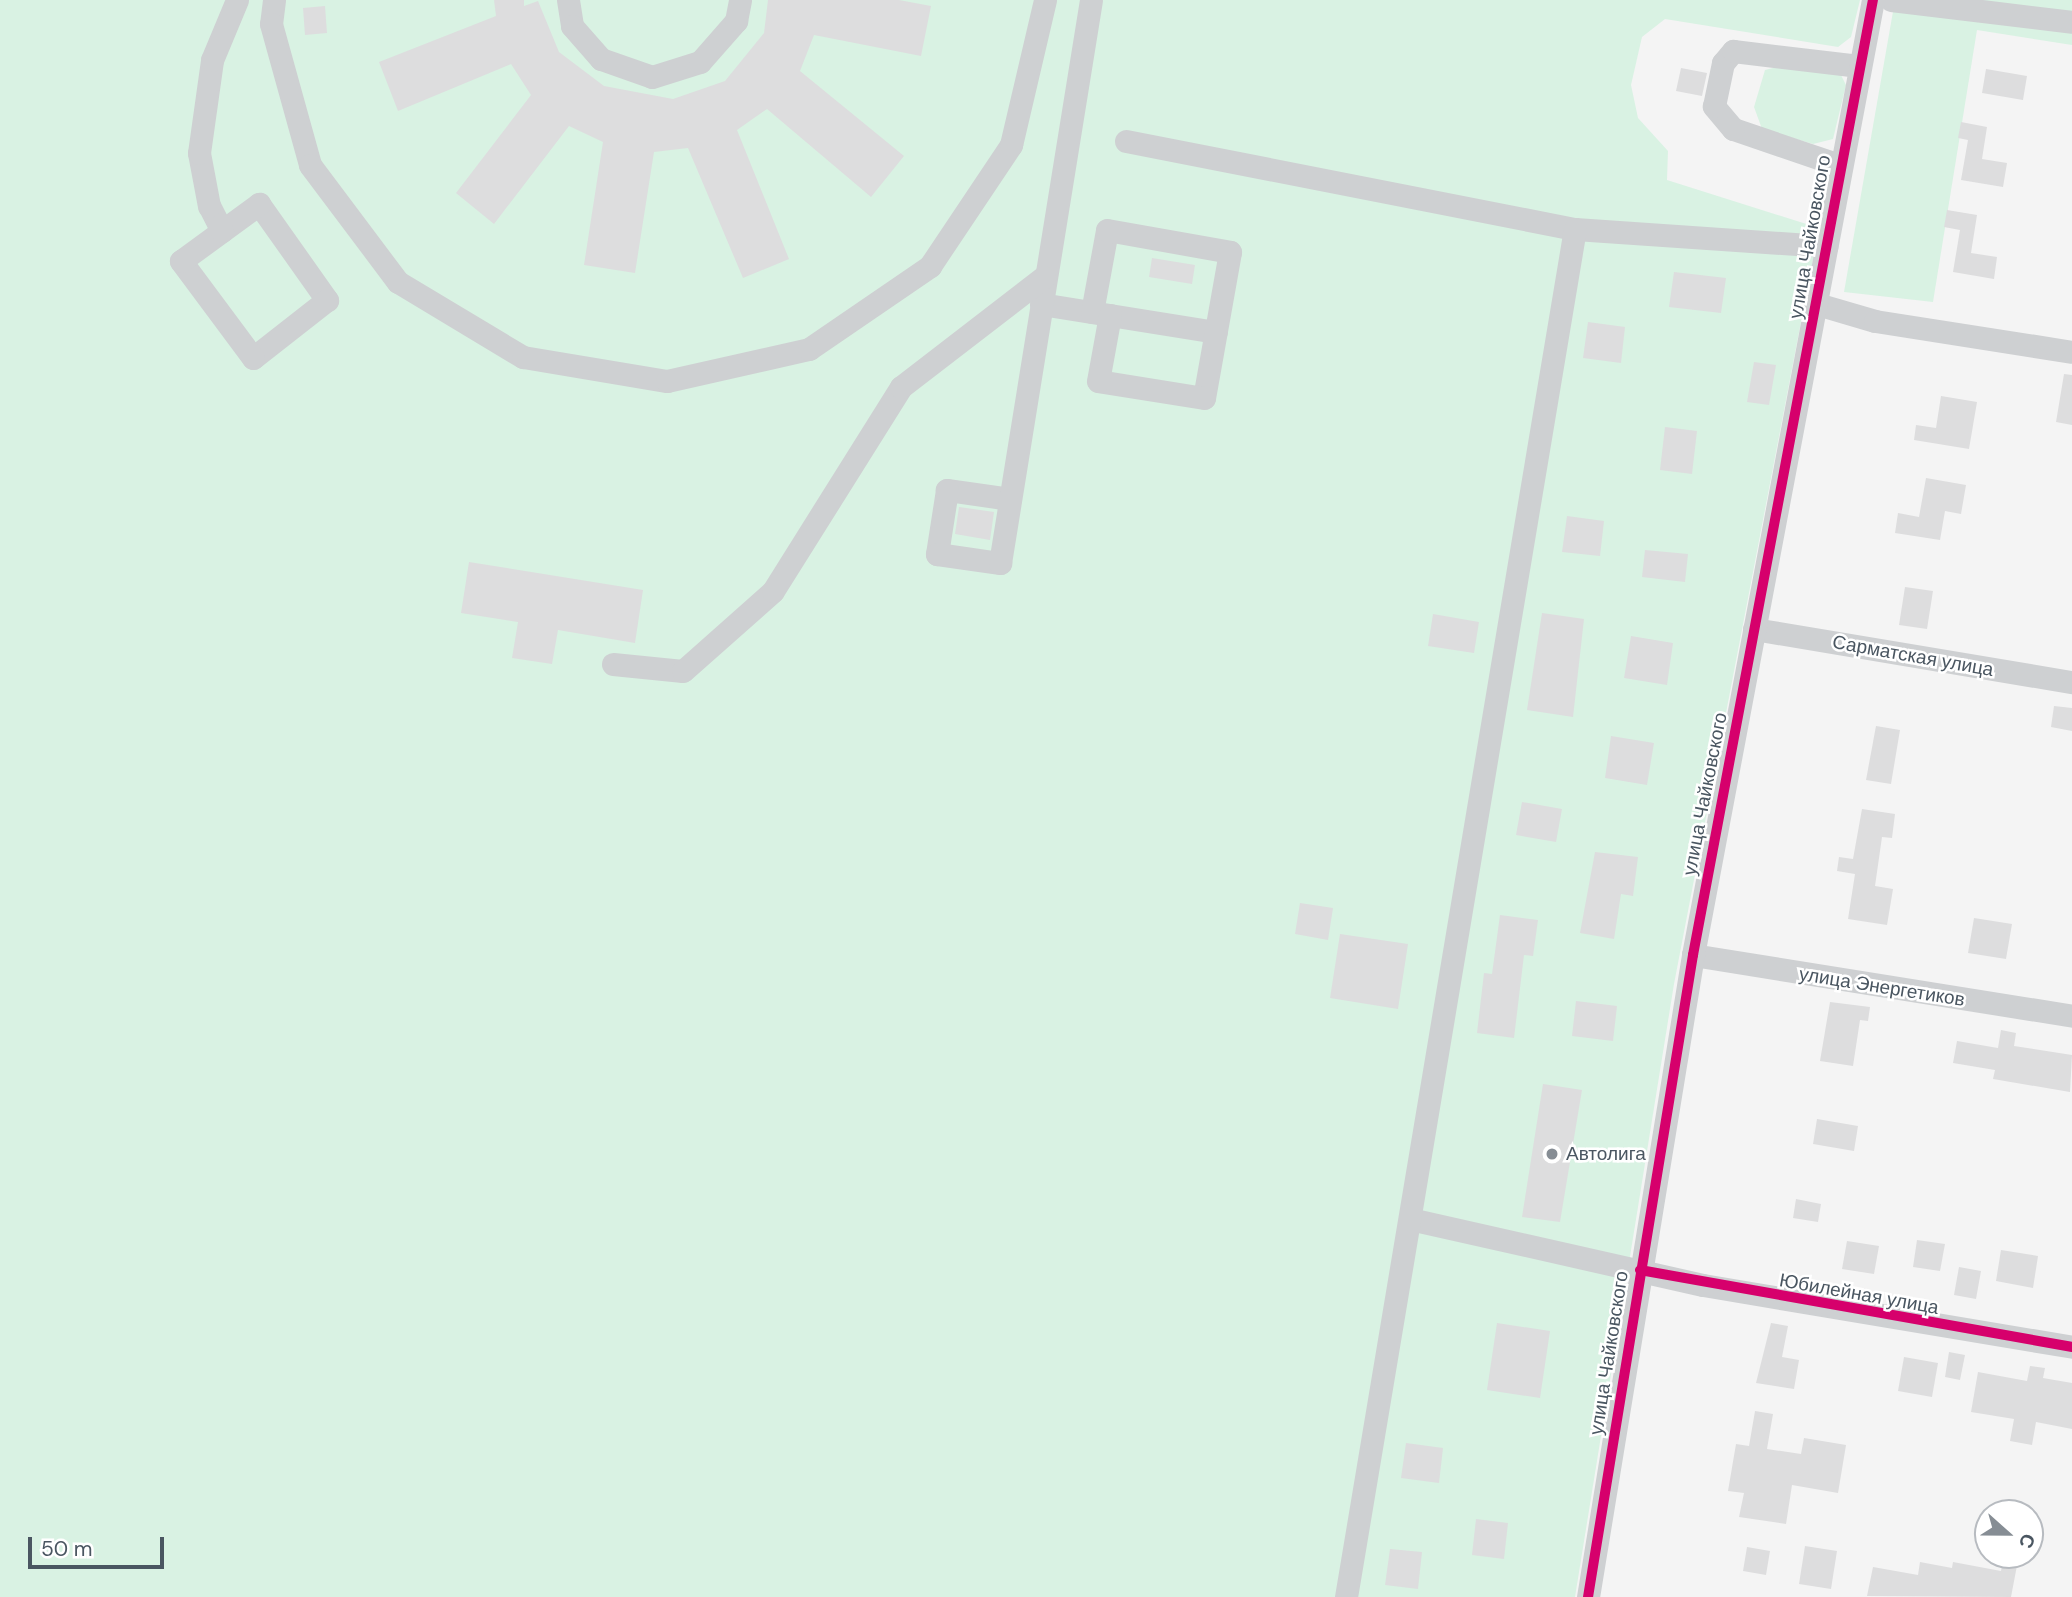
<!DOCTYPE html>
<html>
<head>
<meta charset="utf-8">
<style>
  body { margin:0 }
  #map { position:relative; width:2072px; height:1597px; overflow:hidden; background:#f4f4f4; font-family:"DM Sans",sans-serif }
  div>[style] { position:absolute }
  .green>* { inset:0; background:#d9f2e3 }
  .building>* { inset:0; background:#ddddde }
  .minor>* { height:23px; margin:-11.5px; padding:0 11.5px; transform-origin:11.5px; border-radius:11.5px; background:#ced0d2 }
  .cycleway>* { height:10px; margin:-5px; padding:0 5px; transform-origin:5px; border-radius:5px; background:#d6006c }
  .dots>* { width:19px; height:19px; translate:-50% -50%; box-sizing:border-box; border:4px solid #fff; border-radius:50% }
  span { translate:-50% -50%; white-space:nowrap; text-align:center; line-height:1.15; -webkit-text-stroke:5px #fff; paint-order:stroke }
  .street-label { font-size:19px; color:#4a5661 }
  .poi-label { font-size:19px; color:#4a5661 }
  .left { translate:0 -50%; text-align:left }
  .north { position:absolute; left:1974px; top:1499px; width:70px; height:70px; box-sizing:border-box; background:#fff; border:2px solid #b7bbc0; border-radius:50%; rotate:111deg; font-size:19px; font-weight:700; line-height:28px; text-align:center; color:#4a5661 }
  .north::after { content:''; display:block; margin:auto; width:24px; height:32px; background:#868d94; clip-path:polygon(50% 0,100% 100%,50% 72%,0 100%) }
  .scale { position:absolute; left:28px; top:1537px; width:136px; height:32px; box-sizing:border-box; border:4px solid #4a5661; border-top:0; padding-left:9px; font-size:21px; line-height:24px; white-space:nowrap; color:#4a5661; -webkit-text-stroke:5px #fff; paint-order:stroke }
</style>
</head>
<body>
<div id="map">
  <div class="green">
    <i style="clip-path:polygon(0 0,1860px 0,1851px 37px,1838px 47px,1665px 19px,1642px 37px,1631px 85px,1638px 118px,1668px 151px,1667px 180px,1819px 228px,1674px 984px,1575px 1597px,0 1597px)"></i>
    <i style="clip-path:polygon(1895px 0,2072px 0,2072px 45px,1977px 30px,1933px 302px,1844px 292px)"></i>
    <i style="clip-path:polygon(1781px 66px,1841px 75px,1846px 85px,1833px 139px,1813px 144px,1762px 129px,1754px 107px,1765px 70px)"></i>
  </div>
  <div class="building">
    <i style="clip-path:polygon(494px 0,524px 0,524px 6px,538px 1px,559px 52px,604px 86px,673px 99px,725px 81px,764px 33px,768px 0,899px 0,931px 6px,921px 56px,814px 35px,800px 71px,904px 156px,871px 197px,767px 109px,737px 130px,789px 259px,743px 278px,688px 148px,654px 152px,635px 273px,584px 265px,603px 142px,569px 126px,494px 224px,456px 193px,531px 95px,511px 64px,398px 111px,379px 62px,496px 16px)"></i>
    <i style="clip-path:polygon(325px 6px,327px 33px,305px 35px,303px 8px)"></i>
    <i style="clip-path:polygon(1681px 68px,1707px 73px,1702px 96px,1676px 91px)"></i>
    <i style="clip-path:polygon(1986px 69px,2027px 76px,2023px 100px,1982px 93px)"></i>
    <i style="clip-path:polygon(1961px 122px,1987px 127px,1982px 159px,2007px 163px,2003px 187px,1961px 180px,1968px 140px,1958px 138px)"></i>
    <i style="clip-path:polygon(1947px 210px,1977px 215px,1971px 253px,1997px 257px,1994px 279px,1953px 272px,1960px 230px,1944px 227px)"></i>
    <i style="clip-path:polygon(1152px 258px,1195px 265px,1192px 284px,1149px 277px)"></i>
    <i style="clip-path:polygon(1674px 272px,1726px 278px,1721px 313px,1669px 307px)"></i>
    <i style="clip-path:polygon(1588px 322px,1625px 327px,1621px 363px,1583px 358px)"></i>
    <i style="clip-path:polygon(1754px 362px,1776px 365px,1769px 405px,1747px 402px)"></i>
    <i style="clip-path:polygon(2064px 374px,2072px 375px,2072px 425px,2056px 422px)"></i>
    <i style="clip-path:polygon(1941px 396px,1977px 402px,1969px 449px,1914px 440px,1916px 425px,1936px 428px)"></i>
    <i style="clip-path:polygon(1665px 427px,1697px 431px,1692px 474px,1660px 470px)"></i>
    <i style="clip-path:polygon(1926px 478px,1966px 485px,1961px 514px,1945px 511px,1940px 540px,1895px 533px,1898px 513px,1919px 517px)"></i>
    <i style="clip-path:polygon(959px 507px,994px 512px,990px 540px,955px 534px)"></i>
    <i style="clip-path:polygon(1567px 516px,1604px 521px,1600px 556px,1562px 552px)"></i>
    <i style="clip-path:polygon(1645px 550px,1688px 554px,1685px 582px,1642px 577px)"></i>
    <i style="clip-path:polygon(469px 562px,643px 590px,635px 643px,558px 630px,552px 664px,512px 658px,518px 622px,461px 613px)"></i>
    <i style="clip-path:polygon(1905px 587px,1933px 591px,1927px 629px,1899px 625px)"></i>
    <i style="clip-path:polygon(1542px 613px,1584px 619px,1573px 717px,1527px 710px)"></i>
    <i style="clip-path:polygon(1433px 614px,1479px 622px,1474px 653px,1428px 646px)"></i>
    <i style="clip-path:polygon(1631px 636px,1673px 643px,1667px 685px,1624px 678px)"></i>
    <i style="clip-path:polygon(2054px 706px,2072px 708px,2072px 731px,2051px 727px)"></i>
    <i style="clip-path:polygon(1876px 726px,1900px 730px,1891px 784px,1866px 780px)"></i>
    <i style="clip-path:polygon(1611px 736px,1654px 743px,1647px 785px,1605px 778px)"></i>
    <i style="clip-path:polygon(1522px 802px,1562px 809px,1556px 842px,1516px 835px)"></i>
    <i style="clip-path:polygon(1862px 809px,1895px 814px,1892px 838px,1882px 837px,1875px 886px,1893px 889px,1887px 925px,1848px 919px,1855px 874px,1837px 871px,1839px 857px,1853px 859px)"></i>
    <i style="clip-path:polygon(1595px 852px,1638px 857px,1633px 896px,1621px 894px,1614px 939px,1580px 933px)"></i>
    <i style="clip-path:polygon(1300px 903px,1333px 908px,1328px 940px,1295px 934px)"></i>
    <i style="clip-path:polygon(1500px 915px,1538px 920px,1533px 956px,1524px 955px,1514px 1038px,1477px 1033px,1484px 973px,1492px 974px)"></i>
    <i style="clip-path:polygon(1974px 918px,2012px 924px,2006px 959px,1968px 953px)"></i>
    <i style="clip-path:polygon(1340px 934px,1408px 944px,1398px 1009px,1330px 998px)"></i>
    <i style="clip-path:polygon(1576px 1001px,1617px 1006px,1613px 1041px,1572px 1036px)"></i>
    <i style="clip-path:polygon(1830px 1002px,1870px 1007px,1868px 1021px,1860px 1020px,1853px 1066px,1820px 1061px)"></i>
    <i style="clip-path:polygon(2001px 1030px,2016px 1033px,2014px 1046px,2072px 1055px,2070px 1092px,1993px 1079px,1995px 1070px,1953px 1063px,1957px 1041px,1998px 1048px)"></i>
    <i style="clip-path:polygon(1543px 1084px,1582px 1090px,1560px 1222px,1522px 1217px)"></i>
    <i style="clip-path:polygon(1817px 1119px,1858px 1126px,1854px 1151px,1813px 1144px)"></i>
    <i style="clip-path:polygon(1796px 1199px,1821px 1204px,1818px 1222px,1793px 1218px)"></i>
    <i style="clip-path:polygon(1917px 1240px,1945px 1244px,1940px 1271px,1913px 1267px)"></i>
    <i style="clip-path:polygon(1847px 1241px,1879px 1246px,1874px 1274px,1842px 1269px)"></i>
    <i style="clip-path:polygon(2001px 1250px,2038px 1256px,2033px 1288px,1996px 1281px)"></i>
    <i style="clip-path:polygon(1959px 1267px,1981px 1271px,1976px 1299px,1954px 1295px)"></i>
    <i style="clip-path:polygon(1497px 1323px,1550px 1331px,1540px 1398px,1487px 1390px)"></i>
    <i style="clip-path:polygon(1771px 1323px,1788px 1326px,1782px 1357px,1799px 1360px,1794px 1389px,1756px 1383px)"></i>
    <i style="clip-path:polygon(1949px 1352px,1965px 1355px,1960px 1380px,1945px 1377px)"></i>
    <i style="clip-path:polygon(1904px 1357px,1938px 1363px,1932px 1397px,1898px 1391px)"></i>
    <i style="clip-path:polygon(2030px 1366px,2045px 1368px,2043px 1378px,2072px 1383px,2072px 1429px,2036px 1422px,2032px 1445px,2010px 1441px,2014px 1419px,1971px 1412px,1978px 1372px,2027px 1381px)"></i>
    <i style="clip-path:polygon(1755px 1411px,1773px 1414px,1767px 1449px,1801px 1454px,1804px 1438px,1846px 1445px,1838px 1493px,1792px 1485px,1786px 1524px,1739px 1517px,1744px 1493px,1728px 1491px,1736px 1444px,1749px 1446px)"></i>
    <i style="clip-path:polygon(1406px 1443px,1443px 1448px,1439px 1483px,1401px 1478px)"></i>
    <i style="clip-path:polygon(1476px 1519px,1508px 1523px,1504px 1559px,1472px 1555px)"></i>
    <i style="clip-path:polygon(1805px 1546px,1837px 1551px,1831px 1589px,1799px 1584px)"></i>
    <i style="clip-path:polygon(1747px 1547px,1770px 1551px,1766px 1575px,1743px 1571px)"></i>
    <i style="clip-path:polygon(1390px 1549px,1422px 1552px,1418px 1589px,1385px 1585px)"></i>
    <i style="clip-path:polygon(2004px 1555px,2019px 1555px,2011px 1597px,1867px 1596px,1873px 1567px,1918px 1575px,1920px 1562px,1952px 1568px,1953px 1562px,2001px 1571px)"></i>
  </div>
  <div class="minor">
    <i style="left:274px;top:0;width:24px;rotate:97deg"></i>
    <i style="left:271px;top:24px;width:146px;rotate:74.5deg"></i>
    <i style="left:310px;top:165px;width:146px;rotate:53.1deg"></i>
    <i style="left:398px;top:282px;width:146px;rotate:31deg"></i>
    <i style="left:523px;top:357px;width:146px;rotate:9.5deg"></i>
    <i style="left:667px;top:381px;width:146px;rotate:-12.7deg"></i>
    <i style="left:809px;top:349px;width:147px;rotate:-34.4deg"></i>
    <i style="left:930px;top:266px;width:146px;rotate:-56.2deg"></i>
    <i style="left:1011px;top:145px;width:149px;rotate:-76.8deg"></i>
    <i style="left:568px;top:0;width:26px;rotate:81deg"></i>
    <i style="left:572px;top:26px;width:44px;rotate:48.7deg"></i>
    <i style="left:601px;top:59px;width:54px;rotate:19.4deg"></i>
    <i style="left:652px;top:77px;width:50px;rotate:-17.4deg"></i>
    <i style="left:700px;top:62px;width:55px;rotate:-48.7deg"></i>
    <i style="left:736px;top:21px;width:21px;rotate:-79deg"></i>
    <i style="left:1891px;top:0;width:182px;rotate:6.9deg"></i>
    <i style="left:1126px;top:141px;width:458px;rotate:11.1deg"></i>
    <i style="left:1575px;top:229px;width:252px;rotate:3.9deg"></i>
    <i style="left:1839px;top:165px;width:112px;rotate:-161.2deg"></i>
    <i style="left:1733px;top:129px;width:30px;rotate:-130deg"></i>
    <i style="left:1714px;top:106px;width:44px;rotate:-78.2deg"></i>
    <i style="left:1723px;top:63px;width:16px;rotate:-50deg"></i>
    <i style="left:1733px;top:51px;width:127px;rotate:6.8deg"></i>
    <i style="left:259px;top:204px;width:118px;rotate:54.7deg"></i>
    <i style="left:327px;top:300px;width:94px;rotate:141.9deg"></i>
    <i style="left:253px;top:358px;width:121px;rotate:-126.6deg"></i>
    <i style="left:181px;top:261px;width:97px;rotate:-36.2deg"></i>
    <i style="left:222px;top:231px;width:28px;rotate:-117deg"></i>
    <i style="left:209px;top:206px;width:54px;rotate:-100.7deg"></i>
    <i style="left:199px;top:153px;width:94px;rotate:-82deg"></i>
    <i style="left:212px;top:60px;width:65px;rotate:-67.4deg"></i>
    <i style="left:1041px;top:304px;width:177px;rotate:9.1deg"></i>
    <i style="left:1817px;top:304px;width:60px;rotate:16.3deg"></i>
    <i style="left:1875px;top:321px;width:199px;rotate:8.9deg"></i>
    <i style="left:1092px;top:312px;width:83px;rotate:-79.6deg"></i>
    <i style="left:1107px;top:230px;width:125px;rotate:10.1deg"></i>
    <i style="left:1230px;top:252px;width:148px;rotate:100.1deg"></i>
    <i style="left:1204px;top:398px;width:107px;rotate:-170.9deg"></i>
    <i style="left:1098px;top:381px;width:67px;rotate:-79.7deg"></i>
    <i style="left:1010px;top:499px;width:64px;rotate:-171.9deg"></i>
    <i style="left:947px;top:490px;width:65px;rotate:98.9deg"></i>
    <i style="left:937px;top:554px;width:64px;rotate:8.1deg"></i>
    <i style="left:1000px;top:563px;width:570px;rotate:-80.82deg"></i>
    <i style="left:1754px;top:629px;width:322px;rotate:9.5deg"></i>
    <i style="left:613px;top:664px;width:70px;rotate:5.7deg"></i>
    <i style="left:683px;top:671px;width:120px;rotate:-41.6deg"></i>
    <i style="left:773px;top:591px;width:241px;rotate:-57.9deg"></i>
    <i style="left:901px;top:387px;width:180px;rotate:-37.6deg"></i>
    <i style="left:1693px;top:955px;width:384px;rotate:9.1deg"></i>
    <i style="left:1410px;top:1219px;width:300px;rotate:12.7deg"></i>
    <i style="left:1703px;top:1285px;width:374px;rotate:9.5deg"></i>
    <i style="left:1346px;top:1597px;width:1387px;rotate:-80.5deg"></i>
    <i style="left:1588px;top:1597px;width:651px;rotate:-80.71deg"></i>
    <i style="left:1693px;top:955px;width:972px;rotate:-79.33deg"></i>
  </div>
  <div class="cycleway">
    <i style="left:1640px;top:1270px;width:439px;rotate:10.1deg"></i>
    <i style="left:1588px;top:1597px;width:651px;rotate:-80.71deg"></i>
    <i style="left:1693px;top:955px;width:972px;rotate:-79.33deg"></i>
  </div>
  <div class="dots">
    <i style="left:1552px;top:1154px;background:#868d94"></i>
  </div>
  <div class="street-label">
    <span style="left:1810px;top:237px;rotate:-80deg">улица Чайковского</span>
    <span style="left:1913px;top:656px;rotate:10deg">Сарматская улица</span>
    <span style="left:1705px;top:794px;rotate:-79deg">улица Чайковского</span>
    <span style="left:1882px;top:987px;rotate:9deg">улица Энергетиков</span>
    <span style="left:1859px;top:1294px;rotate:10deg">Юбилейная улица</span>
    <span style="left:1609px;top:1353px;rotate:-81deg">улица Чайковского</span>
  </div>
  <div class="poi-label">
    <span class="left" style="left:1566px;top:1154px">Автолига</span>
  </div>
  <div class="north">С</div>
  <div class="scale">50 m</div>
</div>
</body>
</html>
